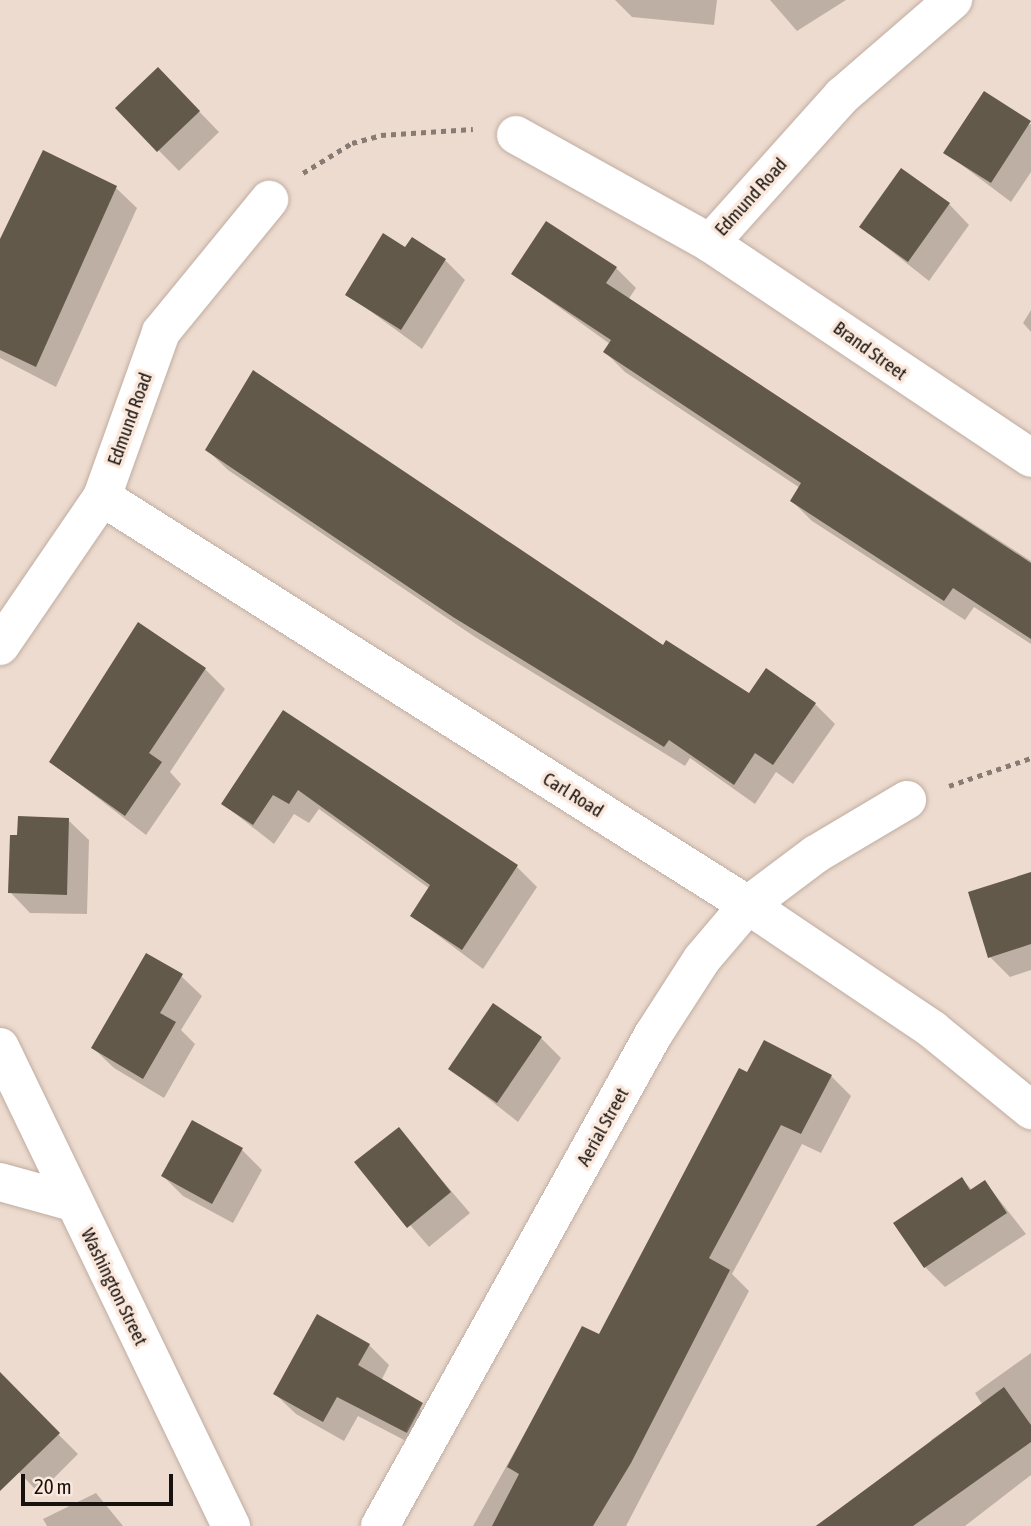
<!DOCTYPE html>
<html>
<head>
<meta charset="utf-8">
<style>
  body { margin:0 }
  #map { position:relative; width:1031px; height:1526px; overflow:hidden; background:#eedbcf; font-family:"Asap Condensed",sans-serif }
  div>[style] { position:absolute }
  .shadow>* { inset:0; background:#0003 }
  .building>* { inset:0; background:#63594a }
  .path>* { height:4.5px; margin-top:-2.25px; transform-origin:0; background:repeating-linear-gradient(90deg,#887b73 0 5px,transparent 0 10px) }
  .roads { filter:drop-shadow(0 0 2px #bfada1) drop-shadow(0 0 2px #bfada1) }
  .minor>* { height:38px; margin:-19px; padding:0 19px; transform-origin:19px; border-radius:19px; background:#fff }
  .tertiary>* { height:38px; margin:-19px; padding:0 19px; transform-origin:19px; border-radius:19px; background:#fff }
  span { translate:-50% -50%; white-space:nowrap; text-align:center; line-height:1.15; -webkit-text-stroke:7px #fbe8dc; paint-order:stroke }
  .street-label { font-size:19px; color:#18120e }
  .scale { position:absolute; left:21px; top:1474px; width:152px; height:32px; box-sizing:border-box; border:4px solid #18120e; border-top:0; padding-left:9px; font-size:21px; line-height:24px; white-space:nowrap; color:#18120e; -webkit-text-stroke:5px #fbe8dc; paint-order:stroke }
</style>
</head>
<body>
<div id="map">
  <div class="shadow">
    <i style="clip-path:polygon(615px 0,717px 0,714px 25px,632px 17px)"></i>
    <i style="clip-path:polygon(770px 0,846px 0,797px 31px)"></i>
    <i style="clip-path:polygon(158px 69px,219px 132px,179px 171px,117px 108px)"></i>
    <i style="clip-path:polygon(1031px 124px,1031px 172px,1011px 202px,946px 153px)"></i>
    <i style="clip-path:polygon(116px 188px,137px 208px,56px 387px,0 358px,0 245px)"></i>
    <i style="clip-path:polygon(949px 204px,969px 225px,929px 281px,861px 227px)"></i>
    <i style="clip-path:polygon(406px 249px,445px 260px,465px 280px,422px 349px,347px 294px)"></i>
    <i style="clip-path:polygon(616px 268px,636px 288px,628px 300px,1031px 561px,1031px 644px,974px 607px,965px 620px,812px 521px,792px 501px,800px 488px,625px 372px,605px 352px,610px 344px,513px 274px)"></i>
    <i style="clip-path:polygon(1031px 310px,1031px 332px,1023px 323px)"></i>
    <i style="clip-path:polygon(207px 450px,663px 648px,749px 695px,815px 704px,835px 724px,793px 784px,776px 772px,755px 804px,690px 758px,685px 766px,475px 637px,228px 470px)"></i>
    <i style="clip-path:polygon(205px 669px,225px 689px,170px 772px,181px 784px,146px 835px,51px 762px)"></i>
    <i style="clip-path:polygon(284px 713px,517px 867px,537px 887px,483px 969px,412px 916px,430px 889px,319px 809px,309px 823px,294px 814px,274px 844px,223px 804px)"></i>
    <i style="clip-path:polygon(68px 820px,89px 840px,87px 914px,30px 913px,10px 892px,19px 837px)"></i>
    <i style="clip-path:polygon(1031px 874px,1031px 970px,1010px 977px,990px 957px)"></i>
    <i style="clip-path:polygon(181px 976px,202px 996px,181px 1030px,195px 1044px,164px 1098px,114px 1068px,93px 1048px)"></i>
    <i style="clip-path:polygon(541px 1038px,561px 1058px,518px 1122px,451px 1069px)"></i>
    <i style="clip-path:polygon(748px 1074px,831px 1076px,851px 1096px,821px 1153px,802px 1144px,732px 1274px,749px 1291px,626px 1526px,473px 1526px,583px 1329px,599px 1337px)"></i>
    <i style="clip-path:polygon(398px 1129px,470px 1213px,429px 1247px,357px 1163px)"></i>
    <i style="clip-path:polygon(242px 1150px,262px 1170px,233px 1223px,183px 1196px,163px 1176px)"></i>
    <i style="clip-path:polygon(962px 1179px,972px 1190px,985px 1182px,1026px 1234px,945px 1287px,925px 1267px)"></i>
    <i style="clip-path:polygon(369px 1345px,389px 1365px,381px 1381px,442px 1425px,427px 1452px,358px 1416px,344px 1441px,296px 1414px,275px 1394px)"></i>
    <i style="clip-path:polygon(1031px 1353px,1031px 1475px,965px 1526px,815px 1526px,934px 1445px,931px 1440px,982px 1404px,975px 1393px)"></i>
    <i style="clip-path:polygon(0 1376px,78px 1454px,39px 1493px,8px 1461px,0 1469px)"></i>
    <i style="clip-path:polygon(96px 1493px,123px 1526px,47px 1526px,43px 1519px)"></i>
  </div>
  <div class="building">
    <i style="clip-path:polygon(158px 67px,200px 111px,157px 152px,115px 108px)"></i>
    <i style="clip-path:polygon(984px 91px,1031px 121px,991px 183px,943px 153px)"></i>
    <i style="clip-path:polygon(43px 150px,117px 186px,36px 367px,0 350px,0 239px)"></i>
    <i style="clip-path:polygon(901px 168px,950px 203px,908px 262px,859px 227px)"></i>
    <i style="clip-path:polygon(546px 221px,617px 267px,606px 283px,1031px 563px,1031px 639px,953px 588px,944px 601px,790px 501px,801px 483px,603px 352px,611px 340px,511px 274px)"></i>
    <i style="clip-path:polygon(383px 233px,405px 247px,412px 237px,446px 259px,401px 330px,345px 295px)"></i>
    <i style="clip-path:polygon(253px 370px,663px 645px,666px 640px,749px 693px,766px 668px,816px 703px,773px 765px,755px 753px,734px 785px,669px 740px,664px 747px,453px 617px,205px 450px)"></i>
    <i style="clip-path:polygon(138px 622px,206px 668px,149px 753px,162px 762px,125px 816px,49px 762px)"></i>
    <i style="clip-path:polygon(283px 710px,518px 865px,462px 950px,410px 916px,430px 885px,298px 790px,289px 804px,273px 795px,253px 825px,221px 804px)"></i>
    <i style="clip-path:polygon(18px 816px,69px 818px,67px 895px,8px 893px,10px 835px,17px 835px)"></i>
    <i style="clip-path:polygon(1031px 872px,1031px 944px,988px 958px,968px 892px)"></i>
    <i style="clip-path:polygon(146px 953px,183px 974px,160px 1013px,176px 1022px,143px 1079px,91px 1048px)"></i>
    <i style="clip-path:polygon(493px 1003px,542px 1037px,497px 1103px,448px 1069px)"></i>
    <i style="clip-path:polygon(764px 1040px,832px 1075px,801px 1134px,781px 1125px,709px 1258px,730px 1270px,631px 1463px,593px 1526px,492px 1526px,519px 1474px,507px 1467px,582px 1326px,599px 1334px,739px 1068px,747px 1072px)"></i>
    <i style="clip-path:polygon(192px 1120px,243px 1148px,212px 1204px,161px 1176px)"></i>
    <i style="clip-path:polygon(399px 1127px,451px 1192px,407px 1228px,354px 1162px)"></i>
    <i style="clip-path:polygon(962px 1177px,970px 1190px,985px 1180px,1007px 1213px,924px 1268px,893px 1223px)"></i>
    <i style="clip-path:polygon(317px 1314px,370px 1344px,358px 1365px,423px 1403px,407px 1433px,337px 1397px,323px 1422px,273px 1394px)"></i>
    <i style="clip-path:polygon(0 1372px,60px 1433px,0 1491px)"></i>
    <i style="clip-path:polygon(1004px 1387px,1031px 1425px,1031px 1442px,913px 1526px,816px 1526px)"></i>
  </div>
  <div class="path">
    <i style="left:303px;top:173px;width:57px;rotate:-31.5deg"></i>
    <i style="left:352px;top:143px;width:30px;rotate:-15deg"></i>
    <i style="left:381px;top:135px;width:92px;rotate:-3.7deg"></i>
    <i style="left:949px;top:786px;width:87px;rotate:-18.9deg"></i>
  </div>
  <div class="roads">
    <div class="minor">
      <i style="left:516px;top:135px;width:222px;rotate:29.1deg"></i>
      <i style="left:710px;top:243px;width:386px;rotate:33.8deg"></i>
      <i style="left:710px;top:243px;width:198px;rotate:-48.1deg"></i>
      <i style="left:842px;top:96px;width:147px;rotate:-40.9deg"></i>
      <i style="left:102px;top:497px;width:764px;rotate:32.28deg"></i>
      <i style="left:748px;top:905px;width:223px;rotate:34deg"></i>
      <i style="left:933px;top:1030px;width:127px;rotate:39.2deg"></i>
      <i style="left:0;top:646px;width:181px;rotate:-55.6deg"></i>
      <i style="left:102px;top:497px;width:175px;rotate:-70.3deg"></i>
      <i style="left:161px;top:332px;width:171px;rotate:-50.7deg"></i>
      <i style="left:0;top:1182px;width:75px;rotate:15.5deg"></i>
      <i style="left:380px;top:1526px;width:562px;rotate:-60.93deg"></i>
      <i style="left:653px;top:1035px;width:90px;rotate:-57.2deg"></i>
      <i style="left:702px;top:959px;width:71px;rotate:-49.6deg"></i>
      <i style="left:748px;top:905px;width:85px;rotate:-36.9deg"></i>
      <i style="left:816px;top:854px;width:106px;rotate:-30.7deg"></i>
    </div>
    <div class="tertiary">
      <i style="left:0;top:1047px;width:532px;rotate:64.25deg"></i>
    </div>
  </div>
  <div class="street-label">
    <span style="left:751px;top:197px;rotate:-48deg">Edmund Road</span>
    <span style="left:870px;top:351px;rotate:36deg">Brand Street</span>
    <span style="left:130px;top:419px;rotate:-70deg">Edmund Road</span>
    <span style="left:573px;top:795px;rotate:32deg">Carl Road</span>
    <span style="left:603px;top:1127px;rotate:-61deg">Aerial Street</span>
    <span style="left:114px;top:1287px;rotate:64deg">Washington Street</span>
  </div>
  <div class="scale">20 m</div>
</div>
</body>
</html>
